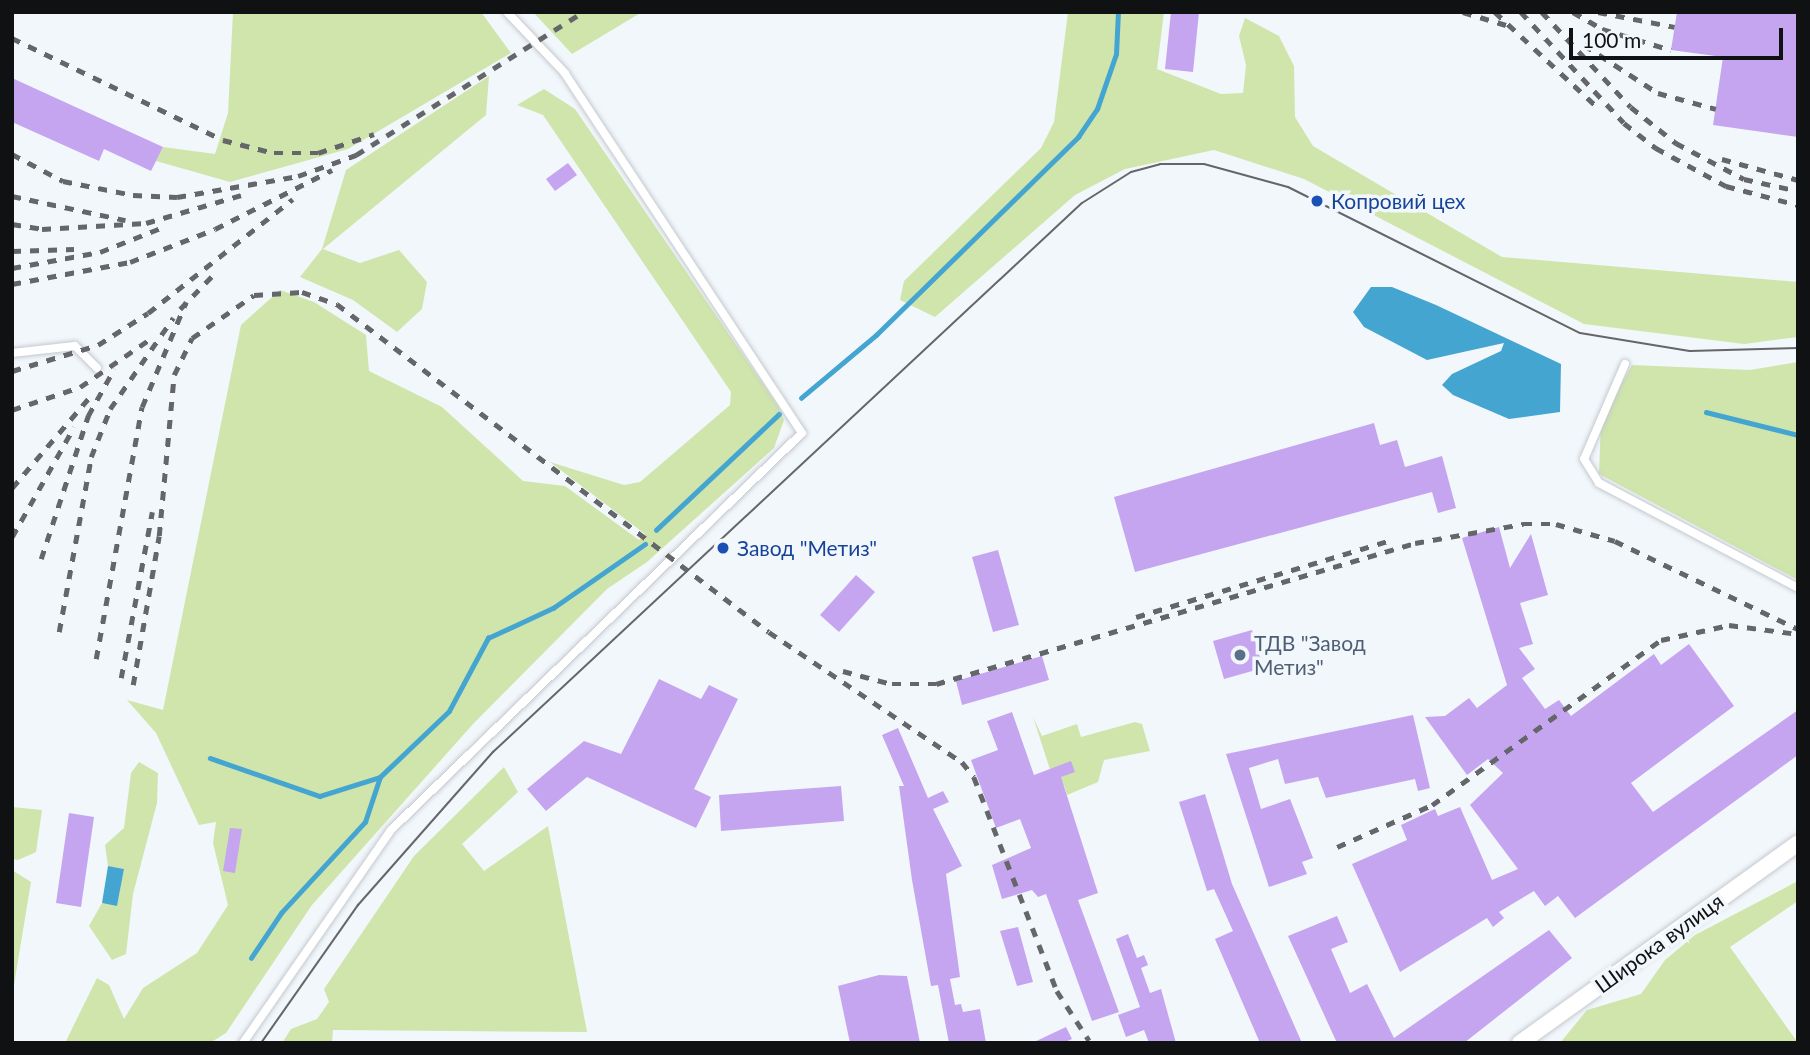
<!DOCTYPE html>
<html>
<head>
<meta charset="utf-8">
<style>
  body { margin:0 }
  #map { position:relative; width:1810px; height:1055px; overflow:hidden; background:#f2f7fc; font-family:Lato,sans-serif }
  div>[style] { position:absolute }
  .green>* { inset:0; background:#d0e5ac }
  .water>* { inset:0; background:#45a5d1 }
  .stream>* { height:4.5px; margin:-2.25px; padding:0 2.25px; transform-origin:2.25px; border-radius:2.25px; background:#45a5d1 }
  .building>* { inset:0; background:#c5a5f0 }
  .roads { filter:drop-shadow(0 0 2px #c4c9ce) drop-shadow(0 0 2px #c4c9ce) }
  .lane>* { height:8px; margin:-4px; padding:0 4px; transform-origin:4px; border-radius:4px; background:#fff }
  .street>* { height:16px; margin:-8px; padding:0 8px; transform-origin:8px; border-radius:8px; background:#fff }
  .tram>* { height:2px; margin:-1px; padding:0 1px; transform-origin:1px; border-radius:1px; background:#646669 }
  .rail>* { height:4.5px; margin-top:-2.25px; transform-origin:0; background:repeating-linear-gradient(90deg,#646669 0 9px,transparent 0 18px) }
  .dots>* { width:19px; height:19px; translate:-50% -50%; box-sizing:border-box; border:4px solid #f2f7fc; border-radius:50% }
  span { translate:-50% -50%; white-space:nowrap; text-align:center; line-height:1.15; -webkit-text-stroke:7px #f2f7fc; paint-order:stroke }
  .transit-label { font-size:21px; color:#164399 }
  .left { translate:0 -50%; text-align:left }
  .service-label { font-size:21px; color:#4e5e75 }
  .street-label { font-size:21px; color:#101113 }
  .frame { position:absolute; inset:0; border:14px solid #101113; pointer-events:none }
  .scale { position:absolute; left:1569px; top:28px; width:214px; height:32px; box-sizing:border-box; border:4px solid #101113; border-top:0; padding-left:9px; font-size:21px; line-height:24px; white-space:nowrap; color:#101113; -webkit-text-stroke:5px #f2f7fc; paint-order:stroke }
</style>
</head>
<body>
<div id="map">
  <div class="green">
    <i style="clip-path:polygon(233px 12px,481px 12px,511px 53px,348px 149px,230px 182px,156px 161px,163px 147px,215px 154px,228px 113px)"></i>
    <i style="clip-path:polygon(533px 12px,642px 12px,572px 54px)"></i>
    <i style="clip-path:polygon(1068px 12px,1164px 12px,1157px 69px,1221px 94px,1243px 93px,1246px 65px,1239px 36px,1245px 18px,1279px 36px,1294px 66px,1295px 117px,1313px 146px,1502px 257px,1798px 282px,1798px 337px,1744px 344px,1584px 324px,1304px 179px,1214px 150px,1125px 169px,1075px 195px,935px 317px,900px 300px,904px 281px,1041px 148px,1054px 122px)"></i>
    <i style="clip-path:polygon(489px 76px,486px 115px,323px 249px,360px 263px,399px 250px,427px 282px,422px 309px,397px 332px,353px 300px,300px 277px,322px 249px,346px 170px)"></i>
    <i style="clip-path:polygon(544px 89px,575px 109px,778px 406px,784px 420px,774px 448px,647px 562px,607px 589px,473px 724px,312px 905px,226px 1033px,210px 1043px,65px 1043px,97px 978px,109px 985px,124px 1019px,143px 988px,197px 953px,228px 905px,213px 843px,216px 822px,199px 825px,156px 733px,127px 700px,163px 710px,241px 325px,280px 290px,314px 302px,366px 335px,369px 371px,442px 407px,523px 481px,565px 486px,639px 540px,645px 534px,550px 462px,624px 485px,640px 482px,730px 405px,731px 392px,543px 115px,517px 105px)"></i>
    <i style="clip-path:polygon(1798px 362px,1798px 580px,1599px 474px,1601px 420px,1632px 365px,1750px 370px)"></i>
    <i style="clip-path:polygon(1033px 717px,1042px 736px,1077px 724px,1081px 737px,1135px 722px,1142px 724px,1150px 751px,1104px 760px,1098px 782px,1067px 795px,1064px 785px,1056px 788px)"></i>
    <i style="clip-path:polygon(139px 762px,158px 773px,157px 803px,133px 894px,126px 954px,112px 960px,89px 926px,102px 903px,117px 905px,124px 869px,108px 866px,105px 845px,124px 828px,131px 773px)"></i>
    <i style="clip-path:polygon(504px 767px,518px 792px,462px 844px,484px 871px,548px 826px,587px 1032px,333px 1030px,332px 1043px,282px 1043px,291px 1029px,317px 1019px,329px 1002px,324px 989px,414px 856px)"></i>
    <i style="clip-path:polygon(12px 807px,42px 810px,36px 852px,18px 860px,12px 859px)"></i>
    <i style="clip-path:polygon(12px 870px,31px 882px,12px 997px)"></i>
    <i style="clip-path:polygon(1798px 881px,1798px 901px,1730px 947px,1798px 1043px,1560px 1043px,1587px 1010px,1641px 994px,1665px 960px,1695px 935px)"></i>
  </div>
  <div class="water">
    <i style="clip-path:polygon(1371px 287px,1392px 287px,1436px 305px,1561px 364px,1560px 412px,1509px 419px,1453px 395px,1442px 385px,1452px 374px,1501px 351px,1504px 343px,1427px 360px,1364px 327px,1353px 312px)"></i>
    <i style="clip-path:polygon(108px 866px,124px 869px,117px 906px,102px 903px)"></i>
  </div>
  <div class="stream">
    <i style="left:801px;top:398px;width:98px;rotate:-40deg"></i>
    <i style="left:876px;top:335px;width:283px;rotate:-44.4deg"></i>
    <i style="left:1078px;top:137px;width:34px;rotate:-56deg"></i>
    <i style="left:1097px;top:109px;width:58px;rotate:-70.9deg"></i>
    <i style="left:1116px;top:54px;width:42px;rotate:-87.3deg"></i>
    <i style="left:1706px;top:412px;width:95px;rotate:14deg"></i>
    <i style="left:656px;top:530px;width:169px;rotate:-43.3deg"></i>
    <i style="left:210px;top:758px;width:116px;rotate:19.1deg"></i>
    <i style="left:320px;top:796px;width:63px;rotate:-17.6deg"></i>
    <i style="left:380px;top:777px;width:95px;rotate:-43.7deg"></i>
    <i style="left:449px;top:711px;width:83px;rotate:-61.9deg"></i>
    <i style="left:488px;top:638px;width:72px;rotate:-24.8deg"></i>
    <i style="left:553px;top:608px;width:112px;rotate:-34.8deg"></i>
    <i style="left:251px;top:958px;width:54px;rotate:-56.3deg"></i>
    <i style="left:281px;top:913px;width:124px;rotate:-47.3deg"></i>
    <i style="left:365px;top:822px;width:47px;rotate:-71.6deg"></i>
  </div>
  <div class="building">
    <i style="clip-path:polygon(1171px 12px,1199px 12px,1193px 72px,1165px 69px)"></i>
    <i style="clip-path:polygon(1677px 12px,1798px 12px,1798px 137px,1713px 125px,1723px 57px,1671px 50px)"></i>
    <i style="clip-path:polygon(12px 78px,163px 147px,151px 171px,104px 149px,99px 161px,12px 122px)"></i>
    <i style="clip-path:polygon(568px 163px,577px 175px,555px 191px,546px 179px)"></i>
    <i style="clip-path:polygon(1374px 423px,1380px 445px,1397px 440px,1405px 467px,1442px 456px,1456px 508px,1438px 513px,1432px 492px,1135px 572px,1114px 497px)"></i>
    <i style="clip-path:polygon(1499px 527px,1510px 568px,1531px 534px,1548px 595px,1520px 603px,1533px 644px,1519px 648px,1535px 669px,1522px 678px,1545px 709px,1559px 700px,1571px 716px,1654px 654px,1661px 665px,1689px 644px,1734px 706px,1631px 783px,1653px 812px,1798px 710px,1798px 755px,1575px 918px,1558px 896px,1545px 906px,1534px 891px,1499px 912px,1504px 918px,1493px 927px,1487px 918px,1400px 972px,1352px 864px,1407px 840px,1401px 825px,1435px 809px,1438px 816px,1460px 807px,1492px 880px,1518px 869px,1470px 805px,1503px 773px,1488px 759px,1467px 775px,1425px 717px,1445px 716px,1469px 698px,1477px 708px,1507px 685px,1462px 538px)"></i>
    <i style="clip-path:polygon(998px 550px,1019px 625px,993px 632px,972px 557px)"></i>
    <i style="clip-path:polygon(856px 575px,875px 592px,839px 632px,820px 615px)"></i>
    <i style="clip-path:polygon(1252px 630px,1263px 668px,1224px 679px,1213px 641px)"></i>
    <i style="clip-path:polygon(1042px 656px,1049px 680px,962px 705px,956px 681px)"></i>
    <i style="clip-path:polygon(659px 679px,701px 699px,709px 685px,738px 699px,694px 789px,711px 797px,696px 828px,587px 777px,546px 811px,527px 789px,584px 741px,621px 754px)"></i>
    <i style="clip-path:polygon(1012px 712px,1034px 775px,1071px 761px,1075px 772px,1061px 777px,1098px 893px,1078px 900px,1119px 1012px,1092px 1021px,1046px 894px,1038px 897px,1032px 890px,1002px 899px,992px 865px,1031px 848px,1020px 819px,996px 828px,971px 760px,998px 750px,987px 721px)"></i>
    <i style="clip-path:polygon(1413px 715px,1430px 788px,1418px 791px,1415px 779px,1326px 798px,1318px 777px,1285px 784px,1278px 759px,1249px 768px,1261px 809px,1290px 799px,1313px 858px,1302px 862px,1307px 874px,1269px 887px,1226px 754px)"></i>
    <i style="clip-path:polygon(898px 728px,928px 798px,943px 791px,949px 802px,933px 809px,962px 866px,946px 874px,960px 977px,950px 979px,955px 1005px,961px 1004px,963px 1012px,980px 1009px,986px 1043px,949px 1043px,938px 985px,931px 986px,912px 880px,899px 786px,904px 786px,882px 735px)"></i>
    <i style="clip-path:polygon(841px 786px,844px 821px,721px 831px,719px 795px)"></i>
    <i style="clip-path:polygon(1205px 794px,1232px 884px,1302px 1043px,1260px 1043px,1215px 939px,1233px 931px,1214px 889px,1207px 891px,1179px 802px)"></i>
    <i style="clip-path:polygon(69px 813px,94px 817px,81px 907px,56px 903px)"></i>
    <i style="clip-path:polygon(230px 828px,242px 829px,235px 873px,223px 871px)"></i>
    <i style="clip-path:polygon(1337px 916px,1348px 942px,1331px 949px,1350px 993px,1367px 984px,1394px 1038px,1549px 930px,1572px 958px,1464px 1043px,1337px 1043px,1288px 936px)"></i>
    <i style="clip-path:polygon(1018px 927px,1033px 982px,1017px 986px,1000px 931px)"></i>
    <i style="clip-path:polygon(1128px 934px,1137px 958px,1144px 955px,1148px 965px,1141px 968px,1150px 993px,1161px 989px,1176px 1043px,1149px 1043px,1144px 1030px,1126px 1037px,1118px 1015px,1140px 1007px,1116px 939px)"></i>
    <i style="clip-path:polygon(879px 975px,907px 976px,920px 1043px,850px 1043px,838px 986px)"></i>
    <i style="clip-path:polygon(1066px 1027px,1072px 1039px,1063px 1043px,1032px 1043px)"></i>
  </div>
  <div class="roads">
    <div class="lane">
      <i style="left:12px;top:353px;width:63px;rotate:-6.3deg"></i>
      <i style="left:75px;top:346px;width:31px;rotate:45deg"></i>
      <i style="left:1625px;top:364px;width:103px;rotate:113.3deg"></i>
      <i style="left:1584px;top:459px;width:28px;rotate:58deg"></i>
      <i style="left:1599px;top:483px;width:225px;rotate:27.8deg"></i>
      <i style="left:243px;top:1043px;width:259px;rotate:-55.2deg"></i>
      <i style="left:391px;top:830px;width:571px;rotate:-44.01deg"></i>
      <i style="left:802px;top:433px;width:431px;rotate:-123.4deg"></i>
      <i style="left:565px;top:73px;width:84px;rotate:-133.6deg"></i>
    </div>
    <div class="street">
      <i style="left:1520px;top:1043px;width:342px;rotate:-35.7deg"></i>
    </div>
  </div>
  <div class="tram">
    <i style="left:261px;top:1043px;width:169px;rotate:-54.9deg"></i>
    <i style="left:358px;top:905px;width:204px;rotate:-48.6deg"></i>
    <i style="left:493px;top:752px;width:805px;rotate:-42.99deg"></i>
    <i style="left:1082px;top:203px;width:58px;rotate:-32.3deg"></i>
    <i style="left:1131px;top:172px;width:30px;rotate:-15deg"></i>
    <i style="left:1160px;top:164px;width:44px"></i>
    <i style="left:1204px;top:164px;width:87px;rotate:15.3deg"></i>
    <i style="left:1288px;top:187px;width:326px;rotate:26.6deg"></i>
    <i style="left:1580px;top:333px;width:111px;rotate:9.3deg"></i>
    <i style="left:1690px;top:351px;width:108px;rotate:-1.6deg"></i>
  </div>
  <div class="rail">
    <i style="left:1463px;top:12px;width:45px;rotate:16.8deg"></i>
    <i style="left:1495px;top:12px;width:137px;rotate:42.9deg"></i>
    <i style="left:1521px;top:12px;width:151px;rotate:47.1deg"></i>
    <i style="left:1624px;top:123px;width:41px;rotate:38deg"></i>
    <i style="left:1656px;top:148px;width:80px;rotate:28.5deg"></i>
    <i style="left:1726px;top:186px;width:74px;rotate:14.8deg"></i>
    <i style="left:1542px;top:12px;width:130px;rotate:46.9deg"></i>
    <i style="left:1631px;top:107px;width:58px;rotate:38.7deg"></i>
    <i style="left:1676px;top:143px;width:77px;rotate:27.9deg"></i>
    <i style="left:1744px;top:179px;width:55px;rotate:12.5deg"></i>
    <i style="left:1573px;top:12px;width:34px;rotate:30deg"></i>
    <i style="left:1602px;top:29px;width:72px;rotate:16.9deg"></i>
    <i style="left:1598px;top:12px;width:78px;rotate:11deg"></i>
    <i style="left:12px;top:38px;width:234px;rotate:25.8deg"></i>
    <i style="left:223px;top:140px;width:53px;rotate:14.3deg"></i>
    <i style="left:274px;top:153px;width:44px"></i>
    <i style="left:318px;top:153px;width:59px;rotate:-18.7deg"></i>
    <i style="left:1584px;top:45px;width:88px;rotate:33deg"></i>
    <i style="left:1658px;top:93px;width:60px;rotate:15.4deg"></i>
    <i style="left:12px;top:154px;width:58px;rotate:27.9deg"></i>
    <i style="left:63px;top:181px;width:71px;rotate:11.3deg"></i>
    <i style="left:133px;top:195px;width:44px;rotate:2.6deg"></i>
    <i style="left:177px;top:197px;width:123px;rotate:-9.8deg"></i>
    <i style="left:298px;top:176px;width:62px;rotate:-19.9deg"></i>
    <i style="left:356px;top:155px;width:268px;rotate:-32.2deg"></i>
    <i style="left:1722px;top:159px;width:79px;rotate:15.4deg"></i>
    <i style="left:12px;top:196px;width:116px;rotate:12deg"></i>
    <i style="left:12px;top:224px;width:30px;rotate:9deg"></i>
    <i style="left:42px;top:229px;width:104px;rotate:-3.3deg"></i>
    <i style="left:146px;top:223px;width:99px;rotate:-16.4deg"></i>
    <i style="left:12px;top:251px;width:62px;rotate:-1.8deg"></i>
    <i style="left:12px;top:268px;width:89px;rotate:-10.3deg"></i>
    <i style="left:100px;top:252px;width:68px;rotate:-21.6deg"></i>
    <i style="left:12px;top:284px;width:120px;rotate:-10.6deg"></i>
    <i style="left:130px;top:262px;width:91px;rotate:-21.2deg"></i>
    <i style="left:215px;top:229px;width:131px;rotate:-26.8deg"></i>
    <i style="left:180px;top:309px;width:49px;rotate:-45.8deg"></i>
    <i style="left:12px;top:371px;width:90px;rotate:-16.8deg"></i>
    <i style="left:98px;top:345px;width:59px;rotate:-32.6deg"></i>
    <i style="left:148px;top:313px;width:184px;rotate:-38.2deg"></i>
    <i style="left:12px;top:410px;width:72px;rotate:-18.7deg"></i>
    <i style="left:80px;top:387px;width:88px;rotate:-34.4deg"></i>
    <i style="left:12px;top:488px;width:118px;rotate:-49.5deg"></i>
    <i style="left:12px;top:537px;width:126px;rotate:-60.6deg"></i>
    <i style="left:41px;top:559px;width:151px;rotate:-71.8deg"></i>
    <i style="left:88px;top:416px;width:54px;rotate:-61deg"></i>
    <i style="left:1136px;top:617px;width:266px;rotate:-16.8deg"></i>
    <i style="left:59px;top:632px;width:178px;rotate:-79.6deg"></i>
    <i style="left:91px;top:457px;width:52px;rotate:-68.4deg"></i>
    <i style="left:110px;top:409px;width:111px;rotate:-55.3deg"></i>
    <i style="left:96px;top:659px;width:256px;rotate:-79.7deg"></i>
    <i style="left:142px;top:407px;width:114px;rotate:-67.3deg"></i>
    <i style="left:843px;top:671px;width:51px;rotate:14.9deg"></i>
    <i style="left:892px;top:684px;width:44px"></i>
    <i style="left:936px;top:684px;width:499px;rotate:-16.4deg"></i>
    <i style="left:1415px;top:543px;width:110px;rotate:-10deg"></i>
    <i style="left:1523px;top:524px;width:33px"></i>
    <i style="left:1556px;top:524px;width:61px;rotate:16.1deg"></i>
    <i style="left:1615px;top:541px;width:203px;rotate:25.7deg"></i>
    <i style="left:121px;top:678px;width:169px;rotate:-79.4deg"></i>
    <i style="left:133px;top:685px;width:151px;rotate:-80.1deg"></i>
    <i style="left:159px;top:536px;width:162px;rotate:-84.7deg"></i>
    <i style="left:174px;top:375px;width:41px;rotate:-64.1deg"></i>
    <i style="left:192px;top:338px;width:75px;rotate:-34.7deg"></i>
    <i style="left:254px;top:295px;width:48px;rotate:-3.6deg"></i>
    <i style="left:302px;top:292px;width:37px;rotate:19deg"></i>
    <i style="left:337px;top:304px;width:542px;rotate:37.21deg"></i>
    <i style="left:769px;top:632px;width:233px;rotate:34deg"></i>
    <i style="left:962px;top:762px;width:19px;rotate:51deg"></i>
    <i style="left:974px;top:777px;width:230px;rotate:68.8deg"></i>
    <i style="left:1057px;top:991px;width:59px;rotate:56.9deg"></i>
    <i style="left:1337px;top:847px;width:104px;rotate:-23.9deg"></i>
    <i style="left:1432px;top:805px;width:282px;rotate:-35.8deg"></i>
    <i style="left:1661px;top:640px;width:70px;rotate:-12.4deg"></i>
    <i style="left:1729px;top:625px;width:63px;rotate:7.4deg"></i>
  </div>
  <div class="dots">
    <i style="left:1317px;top:201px;background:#1a4fb4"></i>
    <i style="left:723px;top:548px;background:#1a4fb4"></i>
    <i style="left:1240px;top:655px;background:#5c6f8a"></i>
  </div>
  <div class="transit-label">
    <span class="left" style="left:1331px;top:201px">Копровий цех</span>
    <span class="left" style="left:737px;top:548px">Завод "Метиз"</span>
  </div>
  <div class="service-label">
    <span class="left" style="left:1254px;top:655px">ТДВ "Завод<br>Метиз"</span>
  </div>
  <div class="street-label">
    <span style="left:1659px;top:943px;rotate:-36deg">Широка вулиця</span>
  </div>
  <div class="frame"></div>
  <div class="scale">100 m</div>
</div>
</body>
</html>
